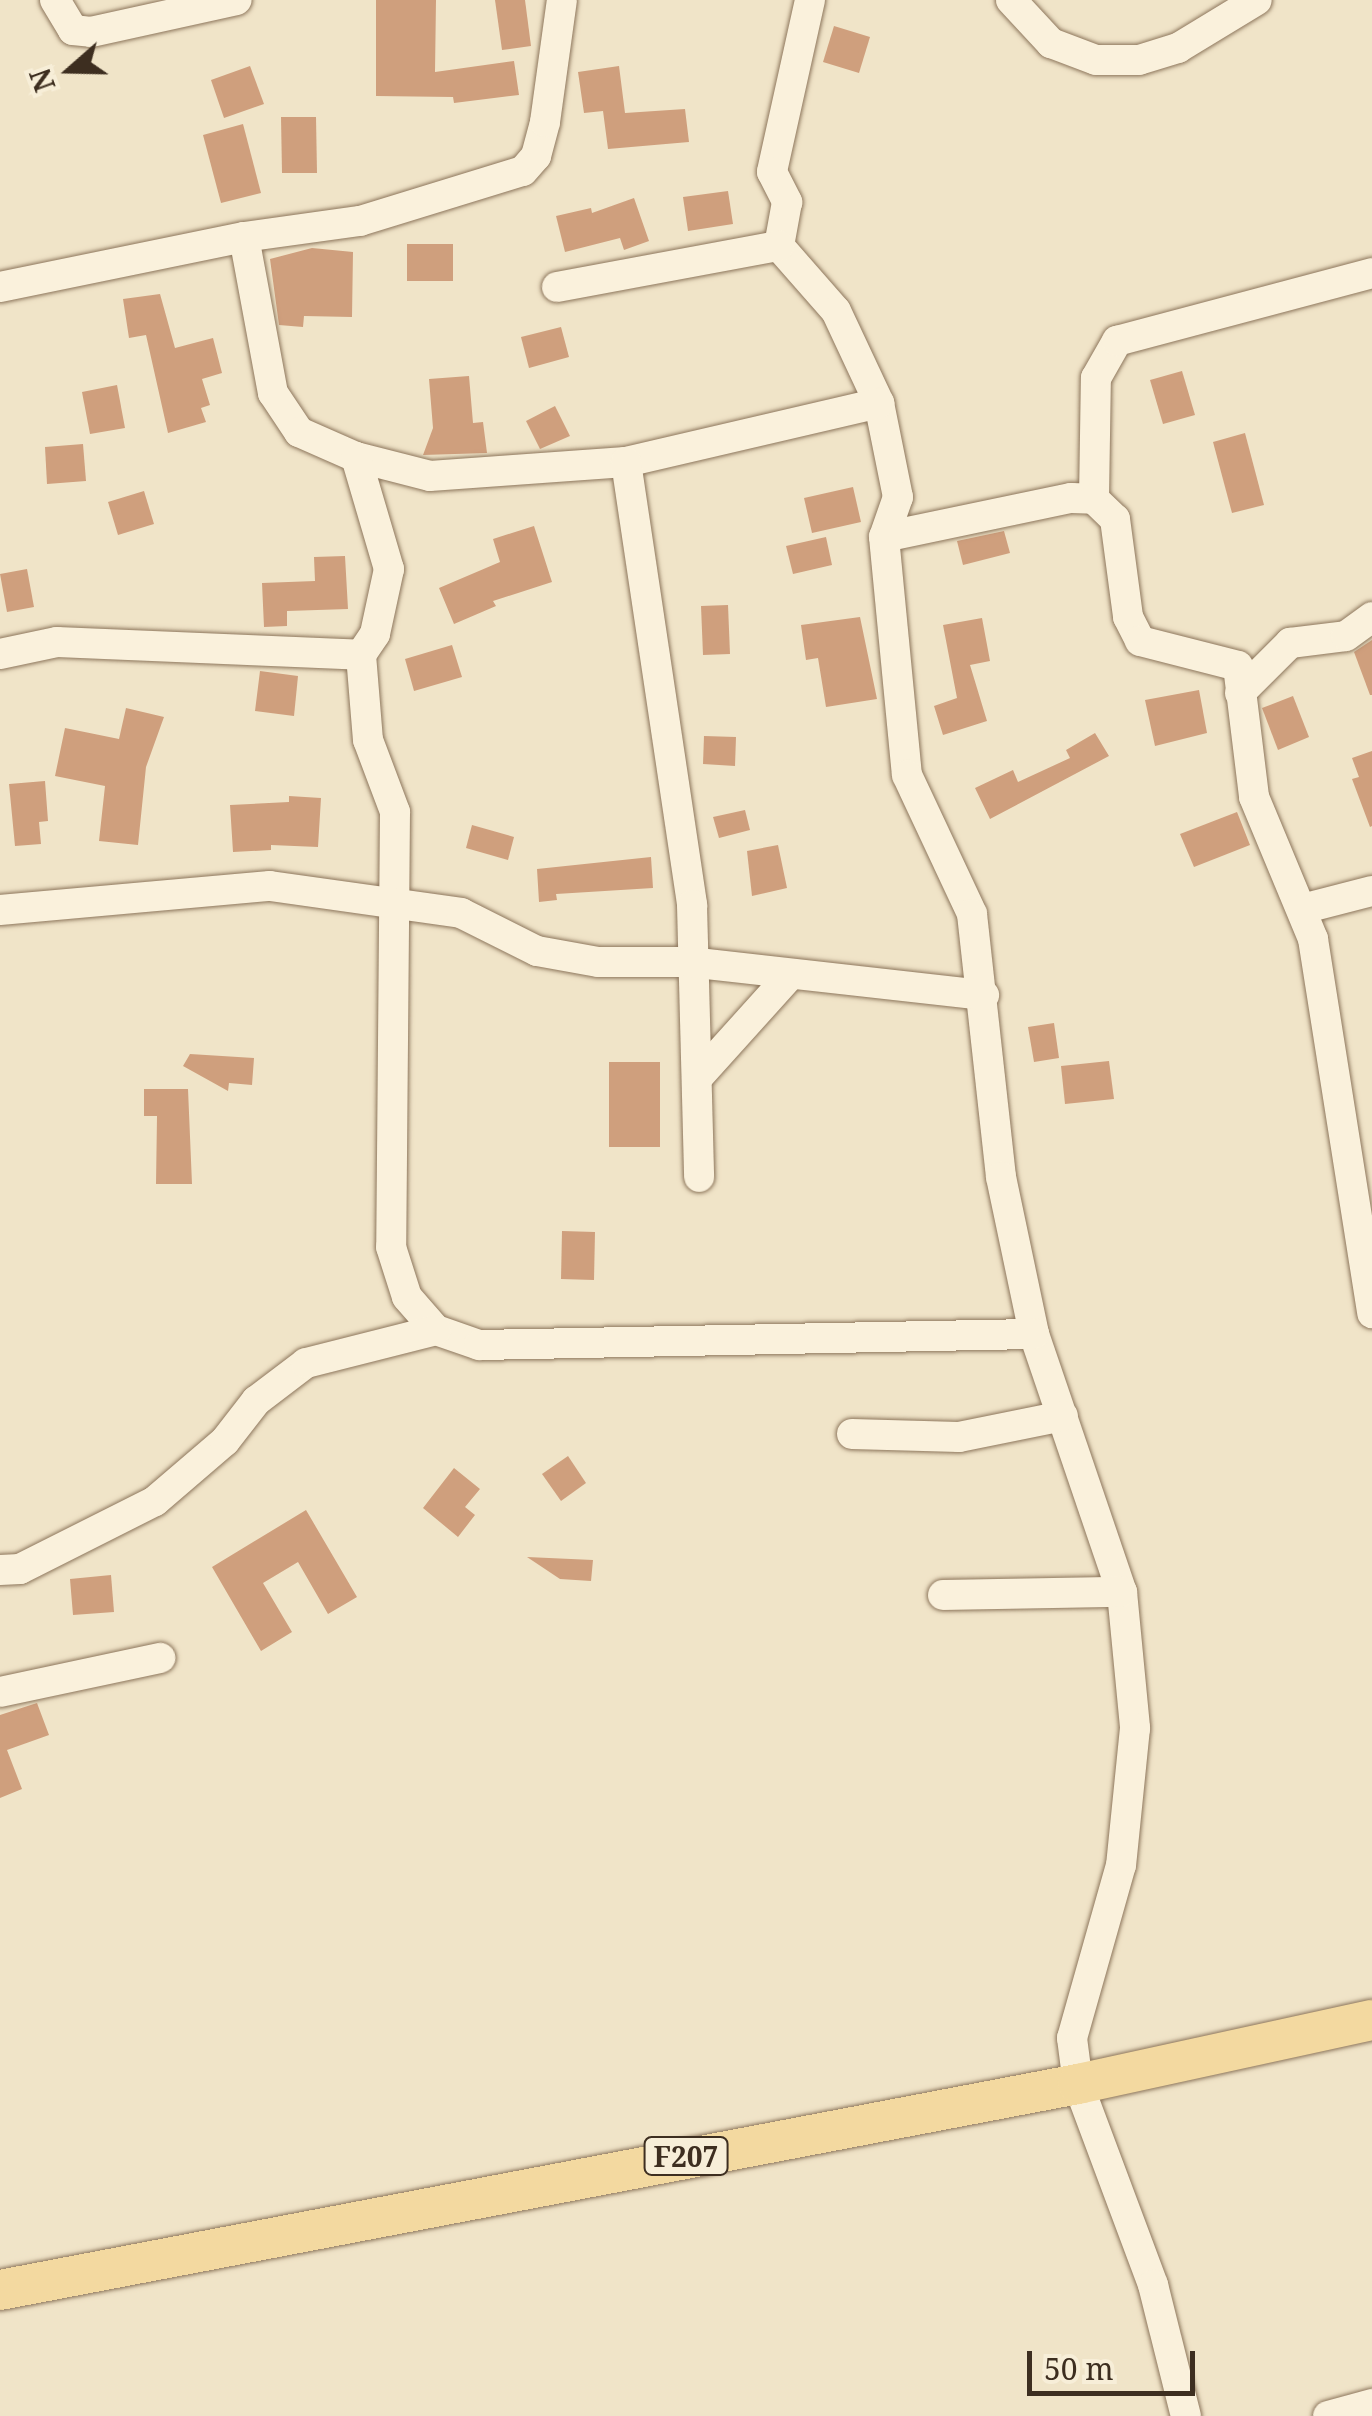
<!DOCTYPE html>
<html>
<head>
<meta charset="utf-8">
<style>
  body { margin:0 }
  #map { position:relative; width:1372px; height:2416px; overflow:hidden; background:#f0e4c8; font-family:"Noto Serif",serif }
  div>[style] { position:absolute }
  .building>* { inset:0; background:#cf9f7d }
  .roads { filter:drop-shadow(0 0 2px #8d765c) drop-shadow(0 0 2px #8d765c) }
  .minor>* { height:30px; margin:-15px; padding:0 15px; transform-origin:15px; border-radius:15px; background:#faf1dc }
  .major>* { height:40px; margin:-20px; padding:0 20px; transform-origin:20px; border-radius:20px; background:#f3d9a0 }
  span { translate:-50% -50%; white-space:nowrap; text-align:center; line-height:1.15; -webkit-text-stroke:9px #f7eed8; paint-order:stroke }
  .shield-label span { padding:2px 8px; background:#f7eed8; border:2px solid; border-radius:8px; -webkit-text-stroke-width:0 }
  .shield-label { font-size:28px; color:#3d2e20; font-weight:700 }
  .north { position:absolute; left:20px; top:20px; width:100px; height:100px; -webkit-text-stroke:8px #f7eed8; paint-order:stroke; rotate:250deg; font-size:28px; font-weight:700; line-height:40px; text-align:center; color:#3d2e20 }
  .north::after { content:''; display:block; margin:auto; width:35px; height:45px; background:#3d2e20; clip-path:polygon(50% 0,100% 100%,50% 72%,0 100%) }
  .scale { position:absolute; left:1027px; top:2351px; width:168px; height:45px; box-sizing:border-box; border:5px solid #3d2e20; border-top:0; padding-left:12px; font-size:30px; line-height:35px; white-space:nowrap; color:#3d2e20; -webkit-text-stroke:8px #f7eed8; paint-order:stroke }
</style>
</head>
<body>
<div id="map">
  <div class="building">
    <i style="clip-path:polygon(376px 0,436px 0,435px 72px,514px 61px,519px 95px,454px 103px,453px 97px,376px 96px)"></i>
    <i style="clip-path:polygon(495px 0,525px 0,531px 46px,502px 50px)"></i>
    <i style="clip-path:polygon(834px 26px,870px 37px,859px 73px,823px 62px)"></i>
    <i style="clip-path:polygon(250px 66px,264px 104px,224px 118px,211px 80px)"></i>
    <i style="clip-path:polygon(619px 66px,625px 113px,685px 109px,689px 142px,608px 149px,603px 111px,584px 113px,578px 72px)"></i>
    <i style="clip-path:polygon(281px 117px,316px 117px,317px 173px,282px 173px)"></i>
    <i style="clip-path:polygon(243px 124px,261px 193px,221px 203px,203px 135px)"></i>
    <i style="clip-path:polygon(728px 191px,733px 224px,688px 231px,683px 197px)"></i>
    <i style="clip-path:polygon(634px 198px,649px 241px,624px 250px,620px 238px,565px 252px,556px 216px,591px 208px,592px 213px)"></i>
    <i style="clip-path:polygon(407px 244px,453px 244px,453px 281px,407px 281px)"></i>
    <i style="clip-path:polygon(312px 248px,353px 252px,352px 317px,304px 316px,303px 327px,279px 325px,270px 259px)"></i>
    <i style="clip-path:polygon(160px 294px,175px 348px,213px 338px,222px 373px,202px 379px,210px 405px,201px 408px,206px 422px,168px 433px,146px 335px,129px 338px,123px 299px)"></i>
    <i style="clip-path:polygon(561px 327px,569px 357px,529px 368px,521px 337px)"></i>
    <i style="clip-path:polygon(1182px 371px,1195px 415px,1163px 424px,1150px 380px)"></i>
    <i style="clip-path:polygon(469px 376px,473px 423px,483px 422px,487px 453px,423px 455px,433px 428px,429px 379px)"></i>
    <i style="clip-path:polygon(117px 385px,125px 428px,90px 434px,82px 392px)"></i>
    <i style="clip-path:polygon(555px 406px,570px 436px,540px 449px,526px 421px)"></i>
    <i style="clip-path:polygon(1245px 433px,1264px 505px,1232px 513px,1213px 442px)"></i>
    <i style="clip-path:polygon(83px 444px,86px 481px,47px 484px,45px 447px)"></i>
    <i style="clip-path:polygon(853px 487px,861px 522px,812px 533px,804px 498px)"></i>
    <i style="clip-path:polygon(144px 491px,154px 524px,118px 535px,108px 502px)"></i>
    <i style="clip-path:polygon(534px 526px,552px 582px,493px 601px,496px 606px,454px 624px,439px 588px,500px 562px,493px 539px)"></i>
    <i style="clip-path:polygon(1004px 531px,1010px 553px,963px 565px,957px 541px)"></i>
    <i style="clip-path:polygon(826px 537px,832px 565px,793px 574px,786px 546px)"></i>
    <i style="clip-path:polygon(345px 556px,348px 609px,287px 611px,287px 626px,264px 627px,262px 583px,315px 581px,314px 557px)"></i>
    <i style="clip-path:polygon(27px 569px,34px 607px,7px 612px,0 574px)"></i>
    <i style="clip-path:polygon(728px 605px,730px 654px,703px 655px,701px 606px)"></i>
    <i style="clip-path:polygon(860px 617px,877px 699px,826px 707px,818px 658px,806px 660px,801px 625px)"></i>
    <i style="clip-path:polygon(982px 618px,990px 661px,970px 665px,987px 721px,943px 735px,934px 706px,957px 698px,943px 625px)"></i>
    <i style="clip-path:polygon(1372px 640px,1372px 695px,1370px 695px,1354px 652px)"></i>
    <i style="clip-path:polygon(452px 645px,462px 677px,414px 691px,405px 659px)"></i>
    <i style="clip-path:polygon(260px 671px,298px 676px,294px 716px,255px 711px)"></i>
    <i style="clip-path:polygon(1199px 690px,1207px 733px,1155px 746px,1145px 700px)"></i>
    <i style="clip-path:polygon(1293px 696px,1309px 737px,1278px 750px,1262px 708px)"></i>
    <i style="clip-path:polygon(126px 708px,164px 717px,146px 767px,138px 845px,99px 841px,105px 786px,55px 776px,65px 728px,119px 739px)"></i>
    <i style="clip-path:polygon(1095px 733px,1109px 756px,990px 819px,975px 788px,1013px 770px,1018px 782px,1070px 758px,1066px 750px)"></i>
    <i style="clip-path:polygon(704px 736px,736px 737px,735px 766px,703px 764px)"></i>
    <i style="clip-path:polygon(1372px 751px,1372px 826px,1370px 827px,1352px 779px,1359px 777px,1352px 758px)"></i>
    <i style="clip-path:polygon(45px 781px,48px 821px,39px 822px,41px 844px,15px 846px,9px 784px)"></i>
    <i style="clip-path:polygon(289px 796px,321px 798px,318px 847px,271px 845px,271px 850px,233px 852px,230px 805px,289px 802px)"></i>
    <i style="clip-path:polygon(745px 810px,750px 830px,719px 838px,713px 817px)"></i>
    <i style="clip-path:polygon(1237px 812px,1250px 845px,1194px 867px,1180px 834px)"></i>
    <i style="clip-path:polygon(472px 825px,514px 837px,508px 860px,466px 848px)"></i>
    <i style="clip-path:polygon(778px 845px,787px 888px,752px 896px,747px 851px)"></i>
    <i style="clip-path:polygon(651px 857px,653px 888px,556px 894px,557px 900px,539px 902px,537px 869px)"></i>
    <i style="clip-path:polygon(1054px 1023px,1059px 1058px,1034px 1062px,1028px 1027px)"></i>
    <i style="clip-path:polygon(190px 1054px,254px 1058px,252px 1085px,229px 1083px,228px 1091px,183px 1066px)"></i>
    <i style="clip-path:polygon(1109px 1061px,1114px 1099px,1065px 1104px,1061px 1066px)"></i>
    <i style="clip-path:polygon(609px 1062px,660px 1062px,660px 1147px,609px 1147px)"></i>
    <i style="clip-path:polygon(144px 1089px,188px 1089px,192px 1184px,156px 1184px,157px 1116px,144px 1116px)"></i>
    <i style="clip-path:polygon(562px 1231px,595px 1232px,594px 1280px,561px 1279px)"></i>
    <i style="clip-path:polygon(568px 1456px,586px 1483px,561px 1501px,542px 1474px)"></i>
    <i style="clip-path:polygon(454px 1468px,480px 1489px,465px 1507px,475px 1515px,458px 1537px,423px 1508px)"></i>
    <i style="clip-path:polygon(306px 1510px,357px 1597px,328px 1614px,298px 1562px,263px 1583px,292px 1632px,261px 1651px,212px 1567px)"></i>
    <i style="clip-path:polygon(527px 1557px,593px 1560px,591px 1581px,560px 1579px)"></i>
    <i style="clip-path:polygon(111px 1575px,114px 1612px,73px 1615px,70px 1579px)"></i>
    <i style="clip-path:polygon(37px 1703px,49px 1735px,7px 1750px,22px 1789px,0 1798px,0 1715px)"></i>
  </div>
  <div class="roads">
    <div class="minor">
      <i style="left:55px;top:0;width:35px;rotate:59deg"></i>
      <i style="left:73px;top:30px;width:18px;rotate:6deg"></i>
      <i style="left:91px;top:32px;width:149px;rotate:-12.4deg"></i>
      <i style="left:810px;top:0;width:176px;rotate:102.5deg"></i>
      <i style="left:772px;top:172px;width:34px;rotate:63deg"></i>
      <i style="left:787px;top:202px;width:45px;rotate:100.3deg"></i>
      <i style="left:779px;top:246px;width:86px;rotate:48.8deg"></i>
      <i style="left:836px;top:311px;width:102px;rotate:64.9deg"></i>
      <i style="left:879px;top:403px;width:96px;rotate:78.6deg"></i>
      <i style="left:898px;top:497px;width:42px;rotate:109.3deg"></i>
      <i style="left:884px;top:537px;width:239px;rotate:84.5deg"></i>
      <i style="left:907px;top:775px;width:153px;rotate:64.9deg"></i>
      <i style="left:972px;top:914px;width:265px;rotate:83.7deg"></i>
      <i style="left:1001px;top:1177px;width:160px;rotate:78.1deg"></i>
      <i style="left:1034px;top:1334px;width:273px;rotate:71.2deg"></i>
      <i style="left:1122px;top:1592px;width:137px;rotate:84.5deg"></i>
      <i style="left:1135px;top:1728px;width:138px;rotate:95.8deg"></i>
      <i style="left:1121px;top:1865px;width:180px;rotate:105.8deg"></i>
      <i style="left:1072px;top:2038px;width:46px;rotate:82.6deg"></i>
      <i style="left:1078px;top:2084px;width:215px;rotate:69.5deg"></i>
      <i style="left:1153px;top:2285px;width:135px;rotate:75.9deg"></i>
      <i style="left:1011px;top:0;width:59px;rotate:47.1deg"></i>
      <i style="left:1051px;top:43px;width:48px;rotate:20.7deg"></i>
      <i style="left:1096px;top:60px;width:43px"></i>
      <i style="left:1139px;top:60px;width:41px;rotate:-17.1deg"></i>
      <i style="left:1178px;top:48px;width:92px;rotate:-31.3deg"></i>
      <i style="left:244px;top:237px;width:159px;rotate:79.5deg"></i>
      <i style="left:273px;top:393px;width:47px;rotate:56.3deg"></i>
      <i style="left:299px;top:432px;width:62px;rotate:23.7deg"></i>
      <i style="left:356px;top:457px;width:76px;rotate:14.4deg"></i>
      <i style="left:430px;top:476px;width:196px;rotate:-4.1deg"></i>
      <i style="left:626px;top:462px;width:260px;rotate:-13.1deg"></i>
      <i style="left:0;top:287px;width:249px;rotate:-11.6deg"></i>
      <i style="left:244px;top:237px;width:117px;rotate:-7.9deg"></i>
      <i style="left:360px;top:221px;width:170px;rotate:-17.1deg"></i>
      <i style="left:523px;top:171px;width:20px;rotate:-49deg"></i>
      <i style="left:536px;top:156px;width:35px;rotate:-75deg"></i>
      <i style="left:545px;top:122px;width:123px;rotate:-82.1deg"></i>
      <i style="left:557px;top:287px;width:226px;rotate:-10.5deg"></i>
      <i style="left:356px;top:457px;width:117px;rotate:73.6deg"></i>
      <i style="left:389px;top:569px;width:66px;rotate:102.2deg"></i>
      <i style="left:375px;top:634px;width:25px;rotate:124deg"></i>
      <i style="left:361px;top:655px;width:85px;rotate:85.3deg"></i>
      <i style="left:368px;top:740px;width:77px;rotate:69.4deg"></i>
      <i style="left:395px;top:812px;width:435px;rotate:90.5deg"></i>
      <i style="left:391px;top:1247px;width:52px;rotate:72.3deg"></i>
      <i style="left:407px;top:1297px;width:44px;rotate:48.7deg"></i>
      <i style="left:436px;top:1330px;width:46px;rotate:19.2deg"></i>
      <i style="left:479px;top:1345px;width:555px;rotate:-1.14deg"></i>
      <i style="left:626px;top:462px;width:448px;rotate:81.5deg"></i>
      <i style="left:692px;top:905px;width:272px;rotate:88.5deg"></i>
      <i style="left:1094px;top:499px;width:121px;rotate:-89.1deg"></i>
      <i style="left:1096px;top:378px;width:43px;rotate:-60.4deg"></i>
      <i style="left:1117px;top:341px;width:264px;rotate:-14.9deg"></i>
      <i style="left:884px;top:537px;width:191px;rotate:-11.8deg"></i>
      <i style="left:1071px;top:498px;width:23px;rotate:2deg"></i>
      <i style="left:1094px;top:499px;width:29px;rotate:44deg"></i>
      <i style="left:1115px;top:519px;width:99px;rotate:82.4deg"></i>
      <i style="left:1128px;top:617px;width:27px;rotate:63deg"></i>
      <i style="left:1140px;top:641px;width:101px;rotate:14.3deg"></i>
      <i style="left:1238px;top:666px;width:132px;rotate:83deg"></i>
      <i style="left:1254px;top:797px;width:154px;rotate:67.4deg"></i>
      <i style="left:1313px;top:939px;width:379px;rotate:81deg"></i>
      <i style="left:0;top:654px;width:58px;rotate:-11.9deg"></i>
      <i style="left:57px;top:642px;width:304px;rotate:2.4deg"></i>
      <i style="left:1240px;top:693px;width:71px;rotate:-45deg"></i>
      <i style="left:1290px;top:643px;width:56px;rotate:-7.1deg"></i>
      <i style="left:1346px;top:636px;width:32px;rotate:-36deg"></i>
      <i style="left:1302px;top:909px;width:72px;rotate:-14.4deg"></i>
      <i style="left:0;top:910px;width:271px;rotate:-5.1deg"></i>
      <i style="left:270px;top:886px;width:193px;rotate:8deg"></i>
      <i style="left:461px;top:913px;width:85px;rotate:26.6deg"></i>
      <i style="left:537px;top:951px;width:62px;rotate:10.2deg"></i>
      <i style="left:598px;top:962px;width:91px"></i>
      <i style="left:689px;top:962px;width:297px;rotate:6.4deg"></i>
      <i style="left:700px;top:1075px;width:136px;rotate:-48deg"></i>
      <i style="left:852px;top:1434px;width:107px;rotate:1.6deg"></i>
      <i style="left:959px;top:1437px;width:106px;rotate:-11.4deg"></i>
      <i style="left:0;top:1570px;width:20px;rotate:-3deg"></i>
      <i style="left:20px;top:1569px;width:151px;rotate:-26.7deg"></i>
      <i style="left:155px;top:1501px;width:92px;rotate:-40.6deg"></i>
      <i style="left:225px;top:1441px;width:51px;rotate:-52.2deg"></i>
      <i style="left:256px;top:1401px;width:63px;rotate:-37.2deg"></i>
      <i style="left:306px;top:1363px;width:134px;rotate:-14.2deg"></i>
      <i style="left:943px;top:1595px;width:179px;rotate:-1deg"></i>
      <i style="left:0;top:1692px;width:164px;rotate:-12deg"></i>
      <i style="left:1328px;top:2416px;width:46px;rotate:-15.3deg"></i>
    </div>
    <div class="major">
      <i style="left:0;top:2290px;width:1098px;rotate:-10.82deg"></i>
      <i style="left:1078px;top:2084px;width:301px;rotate:-12.3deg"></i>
    </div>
  </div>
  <div class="shield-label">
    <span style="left:686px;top:2156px">F207</span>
  </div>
  <div class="north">N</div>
  <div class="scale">50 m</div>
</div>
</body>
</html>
